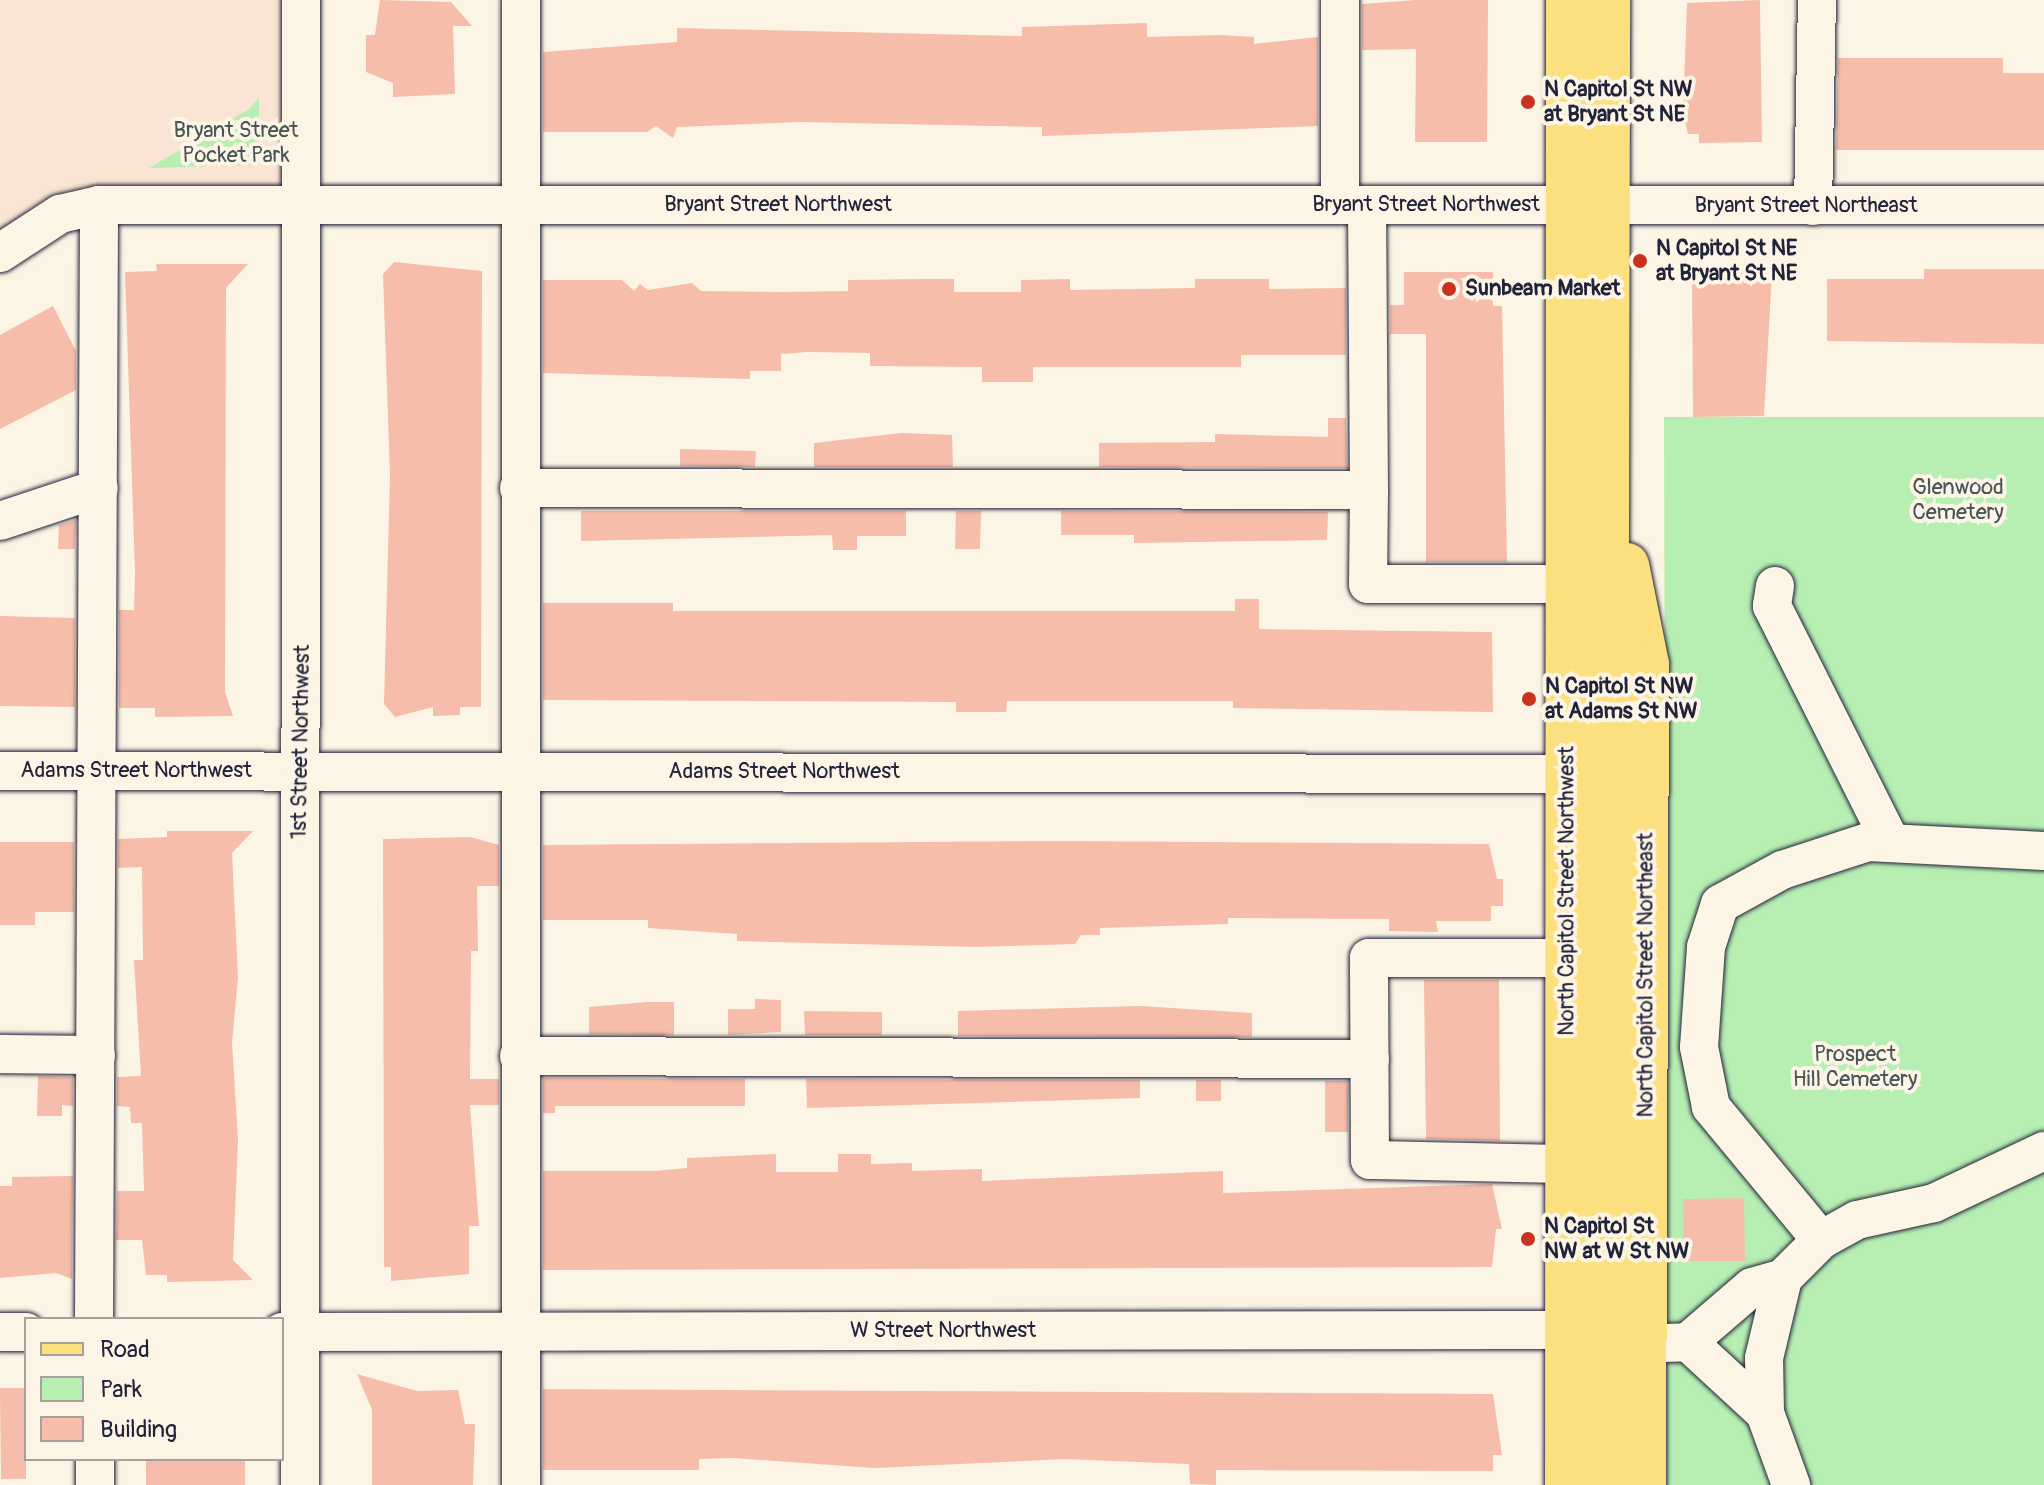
<!DOCTYPE html>
<html>
<head>
<meta charset="utf-8">
<style>
  body { margin:0 }
  #map { position:relative; width:2044px; height:1485px; overflow:hidden; background:#fcf5e5; font-family:Pangolin,sans-serif }
  div>[style] { position:absolute }
  .built>* { inset:0; background:#fae4d3 }
  .green>* { inset:0; background:#b7efb3 }
  .building>* { inset:0; background:#f5bdaa }
  .roads { filter:drop-shadow(0 0 2px #22223b) drop-shadow(0 0 2px #22223b) }
  .minor>* { height:38px; margin:-19px; padding:0 19px; transform-origin:19px; border-radius:19px; background:#fcf5e5 }
  .major>* { height:44px; margin:-22px; padding:0 22px; transform-origin:22px; border-radius:22px; background:#fce080 }
  .dots>* { width:22px; height:22px; translate:-50% -50%; box-sizing:border-box; border:4px solid #fcf5e5; border-radius:50% }
  span { translate:-50% -50%; white-space:nowrap; text-align:center; line-height:1.15; -webkit-text-stroke:8px #fcf5e5; paint-order:stroke }
  .poi-label { font-size:22px; color:#22223b; font-weight:700 }
  .left { translate:0 -50%; text-align:left }
  .park-label { font-size:22px; color:#475559 }
  .street-label { font-size:22px; color:#22223b }
  .legend { position:absolute; left:24px; top:1317px; width:260px; height:144px; box-sizing:border-box; background:#fcf5e5; border:2px solid #a5a1a1; margin:0; padding:10px 14px; list-style:none; font-size:24px; color:#22223b }
  .legend li { display:flex; align-items:center; gap:16px; height:40px }
  .legend b { width:40px; border:2px solid #a5a1a1 }
</style>
</head>
<body>
<div id="map">
  <div class="built">
    <i style="clip-path:polygon(0 0,302px 0,301px 204px,99px 205px,0 253px)"></i>
  </div>
  <div class="green">
    <i style="clip-path:polygon(259px 98px,259px 165px,149px 168px,249px 109px)"></i>
    <i style="clip-path:polygon(1664px 417px,2044px 417px,2044px 1485px,1667px 1485px)"></i>
  </div>
  <div class="building">
    <i style="clip-path:polygon(380px 0,451px 2px,472px 26px,453px 26px,455px 94px,393px 97px,393px 83px,366px 72px,366px 35px,375px 35px)"></i>
    <i style="clip-path:polygon(1416px 0,1488px 0,1487px 142px,1415px 142px,1416px 49px,1362px 50px,1362px 4px)"></i>
    <i style="clip-path:polygon(1760px 0,1762px 142px,1699px 143px,1699px 134px,1688px 134px,1683px 113px,1687px 3px)"></i>
    <i style="clip-path:polygon(1147px 23px,1147px 37px,1220px 35px,1254px 37px,1254px 44px,1318px 37px,1318px 126px,1042px 136px,1042px 127px,800px 122px,677px 127px,673px 138px,656px 126px,647px 132px,543px 132px,543px 52px,677px 42px,677px 28px,1022px 36px,1022px 27px)"></i>
    <i style="clip-path:polygon(1838px 58px,2003px 58px,2003px 73px,2044px 73px,2044px 150px,1836px 150px)"></i>
    <i style="clip-path:polygon(394px 262px,482px 271px,481px 707px,460px 707px,460px 715px,433px 716px,433px 707px,395px 717px,384px 704px,390px 475px,383px 274px)"></i>
    <i style="clip-path:polygon(156px 264px,248px 264px,226px 288px,225px 692px,233px 716px,155px 717px,155px 708px,119px 708px,119px 610px,134px 610px,135px 573px,125px 272px,157px 271px)"></i>
    <i style="clip-path:polygon(1924px 269px,2044px 269px,2044px 344px,1827px 341px,1827px 279px,1924px 279px)"></i>
    <i style="clip-path:polygon(1404px 272px,1493px 272px,1493px 306px,1502px 306px,1507px 562px,1426px 562px,1426px 334px,1390px 334px,1390px 305px,1404px 305px)"></i>
    <i style="clip-path:polygon(1692px 272px,1772px 272px,1764px 416px,1693px 417px)"></i>
    <i style="clip-path:polygon(927px 279px,954px 279px,954px 292px,1021px 292px,1021px 280px,1070px 279px,1070px 290px,1195px 288px,1195px 279px,1269px 279px,1269px 289px,1346px 288px,1346px 355px,1241px 355px,1241px 367px,1033px 367px,1033px 382px,982px 382px,982px 367px,870px 366px,870px 353px,807px 352px,781px 354px,781px 371px,750px 371px,750px 379px,543px 373px,543px 280px,622px 280px,634px 291px,640px 284px,648px 290px,692px 283px,701px 291px,781px 292px,848px 291px,848px 280px)"></i>
    <i style="clip-path:polygon(53px 306px,76px 351px,76px 390px,0 429px,0 335px)"></i>
    <i style="clip-path:polygon(1328px 418px,1346px 418px,1347px 468px,1099px 467px,1099px 443px,1215px 442px,1215px 434px,1328px 437px)"></i>
    <i style="clip-path:polygon(901px 433px,952px 435px,953px 467px,814px 467px,814px 443px)"></i>
    <i style="clip-path:polygon(680px 449px,756px 451px,755px 467px,680px 466px)"></i>
    <i style="clip-path:polygon(581px 511px,906px 511px,906px 536px,857px 536px,857px 550px,833px 550px,832px 535px,581px 541px)"></i>
    <i style="clip-path:polygon(956px 511px,981px 511px,980px 549px,955px 549px)"></i>
    <i style="clip-path:polygon(1061px 511px,1328px 512px,1327px 540px,1134px 543px,1134px 535px,1061px 535px)"></i>
    <i style="clip-path:polygon(76px 520px,75px 549px,58px 549px,59px 525px)"></i>
    <i style="clip-path:polygon(1235px 599px,1259px 599px,1259px 629px,1492px 632px,1493px 712px,1233px 708px,1233px 701px,1007px 701px,1006px 712px,956px 712px,956px 702px,543px 700px,543px 603px,673px 603px,673px 611px,1235px 611px)"></i>
    <i style="clip-path:polygon(0 616px,75px 618px,75px 707px,0 706px)"></i>
    <i style="clip-path:polygon(167px 831px,253px 831px,232px 853px,238px 978px,232px 1042px,238px 1140px,233px 1260px,253px 1280px,167px 1282px,167px 1275px,146px 1275px,142px 1240px,116px 1240px,117px 1191px,144px 1191px,142px 1123px,131px 1123px,130px 1107px,117px 1106px,117px 1077px,141px 1076px,134px 960px,143px 960px,142px 867px,118px 868px,118px 839px,167px 837px)"></i>
    <i style="clip-path:polygon(470px 837px,499px 845px,499px 886px,477px 886px,478px 951px,471px 951px,470px 1079px,499px 1079px,499px 1105px,470px 1105px,479px 1226px,469px 1226px,469px 1274px,391px 1281px,391px 1267px,384px 1267px,383px 839px)"></i>
    <i style="clip-path:polygon(1056px 841px,1489px 844px,1497px 879px,1503px 879px,1503px 906px,1491px 906px,1491px 921px,1436px 921px,1438px 932px,1389px 931px,1389px 919px,1228px 918px,1228px 924px,1100px 928px,1100px 935px,1081px 935px,1075px 944px,976px 947px,737px 941px,737px 934px,648px 928px,648px 920px,543px 920px,543px 845px)"></i>
    <i style="clip-path:polygon(0 842px,74px 842px,74px 912px,35px 912px,35px 925px,0 925px)"></i>
    <i style="clip-path:polygon(1424px 980px,1499px 980px,1500px 1141px,1426px 1139px)"></i>
    <i style="clip-path:polygon(755px 999px,781px 1000px,781px 1032px,728px 1035px,728px 1009px,755px 1009px)"></i>
    <i style="clip-path:polygon(647px 1002px,674px 1002px,674px 1035px,589px 1034px,589px 1007px)"></i>
    <i style="clip-path:polygon(1139px 1006px,1252px 1013px,1252px 1037px,958px 1036px,958px 1011px)"></i>
    <i style="clip-path:polygon(804px 1011px,882px 1012px,882px 1035px,805px 1035px)"></i>
    <i style="clip-path:polygon(38px 1076px,73px 1077px,73px 1106px,62px 1105px,62px 1116px,37px 1116px)"></i>
    <i style="clip-path:polygon(543px 1078px,745px 1079px,745px 1106px,555px 1106px,555px 1113px,543px 1113px)"></i>
    <i style="clip-path:polygon(806px 1079px,1140px 1080px,1140px 1098px,807px 1108px)"></i>
    <i style="clip-path:polygon(1196px 1080px,1221px 1080px,1221px 1101px,1196px 1101px)"></i>
    <i style="clip-path:polygon(1325px 1081px,1348px 1081px,1348px 1132px,1325px 1132px)"></i>
    <i style="clip-path:polygon(776px 1154px,776px 1172px,838px 1172px,838px 1154px,871px 1154px,871px 1164px,912px 1163px,912px 1171px,982px 1169px,982px 1181px,1223px 1171px,1223px 1193px,1492px 1184px,1502px 1229px,1496px 1229px,1492px 1267px,543px 1270px,543px 1171px,655px 1171px,687px 1168px,687px 1158px)"></i>
    <i style="clip-path:polygon(73px 1176px,72px 1279px,56px 1273px,0 1278px,0 1186px,12px 1186px,12px 1177px)"></i>
    <i style="clip-path:polygon(1744px 1198px,1745px 1261px,1684px 1261px,1683px 1199px)"></i>
    <i style="clip-path:polygon(357px 1374px,417px 1391px,458px 1390px,465px 1424px,475px 1424px,473px 1485px,372px 1485px,372px 1410px)"></i>
    <i style="clip-path:polygon(0 1388px,26px 1388px,26px 1479px,1px 1479px)"></i>
    <i style="clip-path:polygon(543px 1389px,1493px 1394px,1502px 1455px,1493px 1455px,1493px 1471px,1216px 1470px,1216px 1485px,1190px 1484px,1189px 1464px,1064px 1459px,874px 1468px,733px 1458px,699px 1459px,699px 1470px,543px 1470px)"></i>
    <i style="clip-path:polygon(146px 1459px,245px 1459px,245px 1485px,146px 1485px)"></i>
  </div>
  <div class="roads">
    <div class="minor">
      <i style="left:521px;top:0;width:1485px;rotate:90deg"></i>
      <i style="left:1340px;top:0;width:205px;rotate:90deg"></i>
      <i style="left:1367px;top:205px;width:285px;rotate:89.6deg"></i>
      <i style="left:1813px;top:206px;width:206px;rotate:-88.9deg"></i>
      <i style="left:0;top:253px;width:72px;rotate:-33deg"></i>
      <i style="left:60px;top:214px;width:40px;rotate:-13deg"></i>
      <i style="left:99px;top:205px;width:1945px"></i>
      <i style="left:519px;top:488px;width:850px;rotate:0.13deg"></i>
      <i style="left:1369px;top:490px;width:94px;rotate:90.6deg"></i>
      <i style="left:1368px;top:584px;width:199px"></i>
      <i style="left:0;top:521px;width:104px;rotate:-18.4deg"></i>
      <i style="left:1775px;top:586px;width:20px;rotate:99deg"></i>
      <i style="left:1772px;top:606px;width:261px;rotate:63.3deg"></i>
      <i style="left:0;top:771px;width:1568px;rotate:0.11deg"></i>
      <i style="left:0;top:1054px;width:96px;rotate:0.6deg"></i>
      <i style="left:519px;top:1056px;width:851px;rotate:0.2deg"></i>
      <i style="left:1566px;top:1164px;width:196px;rotate:-178.8deg"></i>
      <i style="left:1370px;top:1160px;width:202px;rotate:-90.3deg"></i>
      <i style="left:1369px;top:958px;width:198px"></i>
      <i style="left:1821px;top:1240px;width:173px;rotate:-129.6deg"></i>
      <i style="left:1711px;top:1107px;width:61px;rotate:-101.3deg"></i>
      <i style="left:1699px;top:1047px;width:100px;rotate:-86deg"></i>
      <i style="left:1706px;top:947px;width:45px;rotate:-72deg"></i>
      <i style="left:1720px;top:904px;width:71px;rotate:-28.7deg"></i>
      <i style="left:1782px;top:870px;width:90px;rotate:-18deg"></i>
      <i style="left:1868px;top:842px;width:176px;rotate:2.9deg"></i>
      <i style="left:94px;top:1319px;width:1114px;rotate:-89.74deg"></i>
      <i style="left:0;top:1332px;width:26px"></i>
      <i style="left:282px;top:1332px;width:1316px;rotate:-0.09deg"></i>
      <i style="left:1688px;top:1342px;width:84px;rotate:-40.7deg"></i>
      <i style="left:1752px;top:1287px;width:32px;rotate:-16deg"></i>
      <i style="left:1783px;top:1278px;width:54px;rotate:-45deg"></i>
      <i style="left:1821px;top:1240px;width:41px;rotate:-29.1deg"></i>
      <i style="left:1857px;top:1220px;width:79px;rotate:-12.4deg"></i>
      <i style="left:1934px;top:1203px;width:122px;rotate:-25.3deg"></i>
      <i style="left:1664px;top:1343px;width:24px;rotate:-2deg"></i>
      <i style="left:1688px;top:1342px;width:105px;rotate:42.7deg"></i>
      <i style="left:1765px;top:1413px;width:77px;rotate:70.1deg"></i>
      <i style="left:1765px;top:1413px;width:55px;rotate:-91deg"></i>
      <i style="left:1764px;top:1358px;width:82px;rotate:-76.6deg"></i>
      <i style="left:95px;top:1459px;width:26px;rotate:90deg"></i>
      <i style="left:300px;top:1485px;width:1485px;rotate:-89.96deg"></i>
    </div>
    <div class="major">
      <i style="left:1627px;top:565px;width:101px;rotate:78.6deg"></i>
      <i style="left:1647px;top:664px;width:821px;rotate:90.21deg"></i>
      <i style="left:1567px;top:1485px;width:1485px;rotate:-89.96deg"></i>
      <i style="left:1605px;top:1485px;width:1485px;rotate:-89.88deg"></i>
    </div>
  </div>
  <div class="dots">
    <i style="left:1528px;top:102px;background:#c8321e"></i>
    <i style="left:1640px;top:261px;background:#c8321e"></i>
    <i style="left:1449px;top:289px;background:#c8321e"></i>
    <i style="left:1529px;top:699px;background:#c8321e"></i>
    <i style="left:1528px;top:1239px;background:#c8321e"></i>
  </div>
  <div class="poi-label">
    <span class="left" style="left:1544px;top:102px">N Capitol St NW<br>at Bryant St NE</span>
    <span class="left" style="left:1656px;top:261px">N Capitol St NE<br>at Bryant St NE</span>
    <span class="left" style="left:1465px;top:289px">Sunbeam Market</span>
    <span class="left" style="left:1545px;top:699px">N Capitol St NW<br>at Adams St NW</span>
    <span class="left" style="left:1544px;top:1239px">N Capitol St<br>NW at W St NW</span>
  </div>
  <div class="park-label">
    <span style="left:236px;top:143px">Bryant Street<br>Pocket Park</span>
    <span style="left:1958px;top:500px">Glenwood<br>Cemetery</span>
    <span style="left:1855px;top:1067px">Prospect<br>Hill Cemetery</span>
  </div>
  <div class="street-label">
    <span style="left:778px;top:205px">Bryant Street Northwest</span>
    <span style="left:1426px;top:205px">Bryant Street Northwest</span>
    <span style="left:1806px;top:206px">Bryant Street Northeast</span>
    <span style="left:301px;top:742px;rotate:-89deg">1st Street Northwest</span>
    <span style="left:136px;top:771px">Adams Street Northwest</span>
    <span style="left:784px;top:772px">Adams Street Northwest</span>
    <span style="left:1567px;top:891px;rotate:-90deg">North Capitol Street Northwest</span>
    <span style="left:1646px;top:975px;rotate:-90deg">North Capitol Street Northeast</span>
    <span style="left:943px;top:1331px">W Street Northwest</span>
  </div>
  <ul class="legend">
  <li><b style="height:10px;background:#fce080"></b>Road</li>
  <li><b style="height:22px;background:#b7efb3"></b>Park</li>
  <li><b style="height:22px;background:#f5bdaa"></b>Building</li>
  </ul>
</div>
</body>
</html>
